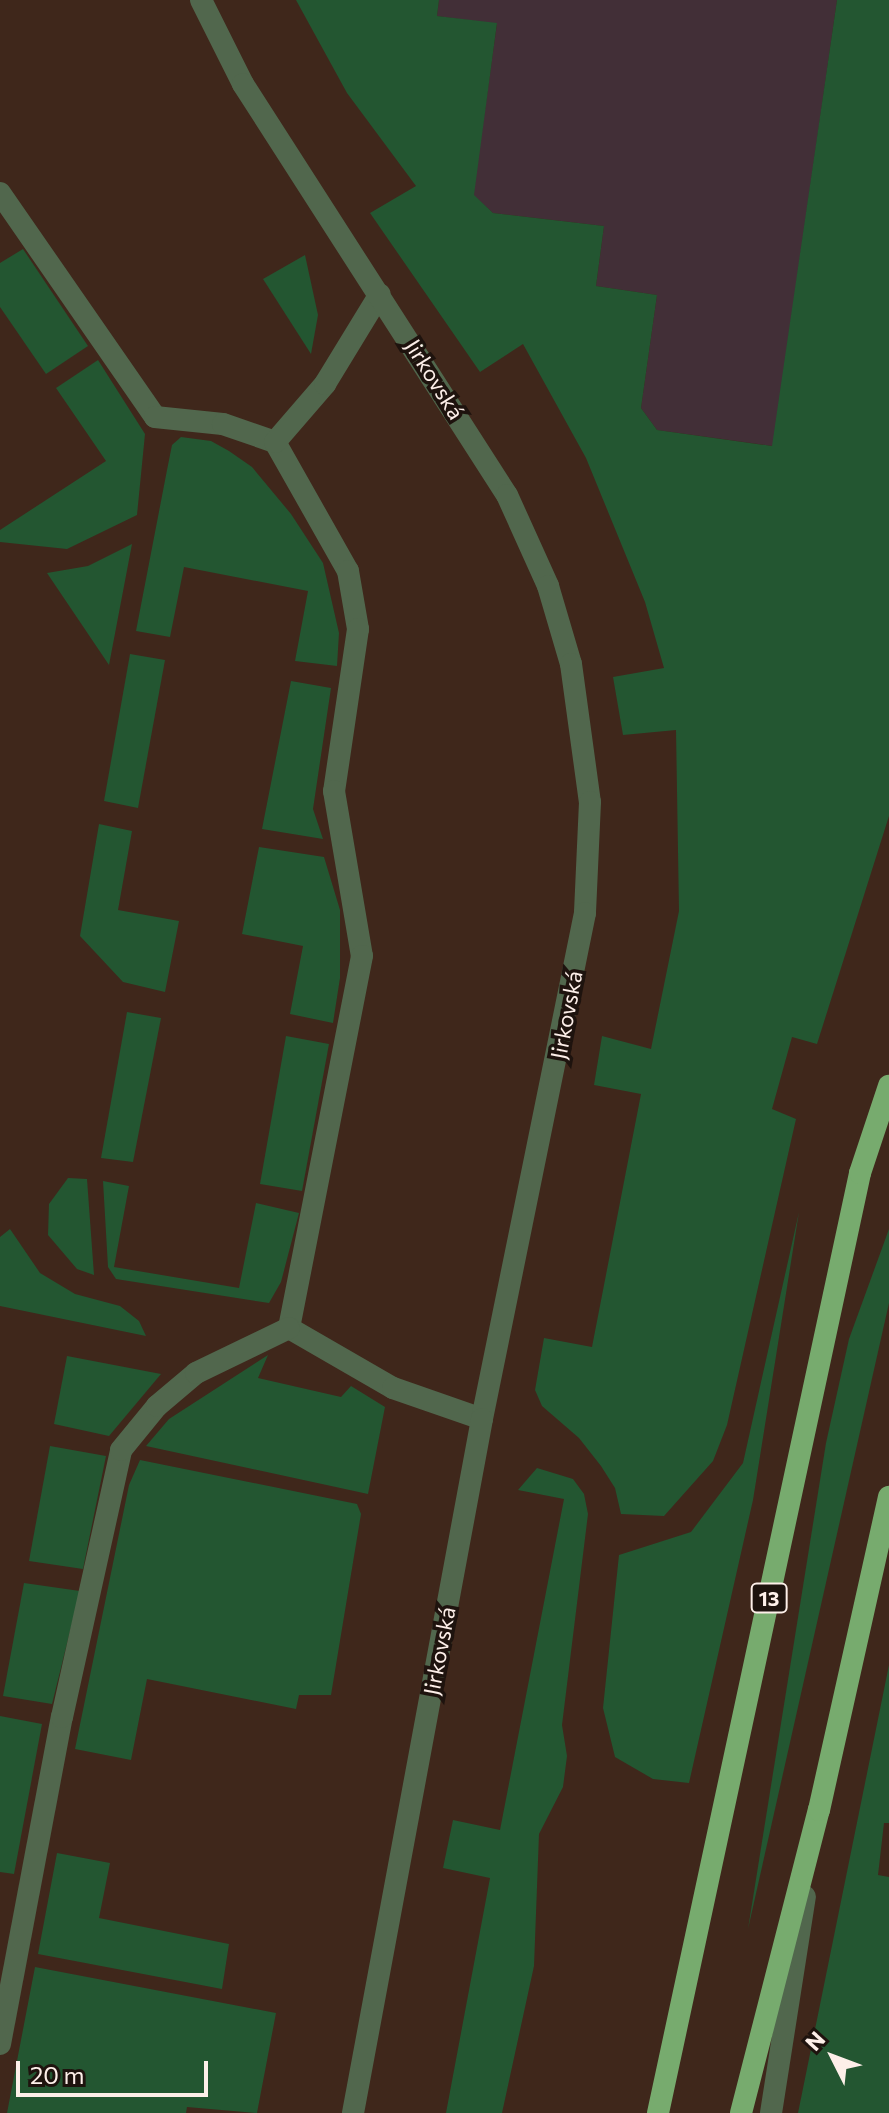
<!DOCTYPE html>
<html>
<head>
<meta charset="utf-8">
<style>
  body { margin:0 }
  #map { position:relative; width:889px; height:2113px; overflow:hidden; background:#3f271b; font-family:Commissioner,sans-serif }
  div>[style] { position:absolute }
  .industrial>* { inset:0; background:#422f37 }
  .green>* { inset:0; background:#235631 }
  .service>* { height:22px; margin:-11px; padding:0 11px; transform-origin:11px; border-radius:11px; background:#51674d }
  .minor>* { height:22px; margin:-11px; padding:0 11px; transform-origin:11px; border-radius:11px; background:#51674d }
  .trunk>* { height:22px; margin:-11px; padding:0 11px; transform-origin:11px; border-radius:11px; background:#77ab6e }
  span { translate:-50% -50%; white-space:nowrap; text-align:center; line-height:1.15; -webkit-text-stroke:7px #1e130e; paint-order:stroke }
  .shield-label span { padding:2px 6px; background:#1e130e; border:2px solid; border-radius:6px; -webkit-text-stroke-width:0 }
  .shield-label { font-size:20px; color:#fdefe9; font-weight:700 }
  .street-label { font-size:22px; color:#fdefe9 }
  .north { position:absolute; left:793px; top:2017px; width:80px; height:80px; -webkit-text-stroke:6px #1e130e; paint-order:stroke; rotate:312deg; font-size:22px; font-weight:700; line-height:32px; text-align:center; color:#fdefe9 }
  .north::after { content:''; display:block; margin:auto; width:28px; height:36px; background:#fdefe9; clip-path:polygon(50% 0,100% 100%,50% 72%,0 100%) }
  .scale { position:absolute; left:16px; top:2061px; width:192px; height:36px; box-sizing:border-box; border:4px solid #fdefe9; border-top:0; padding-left:10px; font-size:24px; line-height:28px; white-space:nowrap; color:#fdefe9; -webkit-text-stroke:6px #1e130e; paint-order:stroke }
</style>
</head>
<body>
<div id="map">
  <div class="industrial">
    <i style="clip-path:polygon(439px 0,837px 0,773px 446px,657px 430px,641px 408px,657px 295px,596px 286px,604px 226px,493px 213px,473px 195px,497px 24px,437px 16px)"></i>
  </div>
  <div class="green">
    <i style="clip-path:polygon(296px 0,439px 0,437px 16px,497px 23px,474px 195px,493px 213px,604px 226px,596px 286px,657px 295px,641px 408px,657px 430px,772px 446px,837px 0,889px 0,889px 816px,817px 1044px,792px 1037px,772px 1109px,796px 1119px,727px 1425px,713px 1461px,664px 1516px,621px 1514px,615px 1488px,601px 1466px,579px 1438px,542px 1406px,535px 1390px,544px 1338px,592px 1347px,641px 1094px,594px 1085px,602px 1036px,651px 1049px,679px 911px,676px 730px,623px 735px,613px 677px,664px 668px,645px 602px,586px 458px,523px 344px,480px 372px,370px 213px,416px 186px,347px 93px)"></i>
    <i style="clip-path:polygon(23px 249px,88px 346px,46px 374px,0 307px,0 263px)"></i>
    <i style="clip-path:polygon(305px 255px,318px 315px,311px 354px,263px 279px)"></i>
    <i style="clip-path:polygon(98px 360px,145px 434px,137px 515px,67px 549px,0 542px,0 530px,106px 461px,56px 388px)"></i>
    <i style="clip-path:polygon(181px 437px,211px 441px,229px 451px,252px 467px,291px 514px,323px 563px,339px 633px,337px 666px,295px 661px,308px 591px,184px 567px,170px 637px,136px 631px,167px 470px,172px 445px)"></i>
    <i style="clip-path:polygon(132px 544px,109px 665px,47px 573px,88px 566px)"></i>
    <i style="clip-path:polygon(130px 654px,165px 660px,138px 808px,104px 801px)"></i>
    <i style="clip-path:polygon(291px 681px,331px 688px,313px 809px,323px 839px,262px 829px)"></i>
    <i style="clip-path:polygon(99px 824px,132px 831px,118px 910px,179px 921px,165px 992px,123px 982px,80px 936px)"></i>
    <i style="clip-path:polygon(259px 847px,324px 857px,340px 910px,340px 978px,333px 1023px,290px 1014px,303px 946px,242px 934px)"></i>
    <i style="clip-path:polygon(127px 1012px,161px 1018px,133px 1162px,101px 1158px)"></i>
    <i style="clip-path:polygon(286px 1036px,329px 1044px,302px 1191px,260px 1184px)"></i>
    <i style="clip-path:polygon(68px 1178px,87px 1179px,94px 1275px,77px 1269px,48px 1235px,49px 1204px)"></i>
    <i style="clip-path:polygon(103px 1181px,129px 1186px,114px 1267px,239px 1288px,256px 1203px,299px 1213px,281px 1282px,269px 1303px,116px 1279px,108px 1267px)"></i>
    <i style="clip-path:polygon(799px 1212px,753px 1500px,689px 1783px,653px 1779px,615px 1757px,603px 1708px,619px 1555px,691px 1532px,743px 1463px)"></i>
    <i style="clip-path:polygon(10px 1229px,40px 1273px,75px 1294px,120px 1306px,139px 1321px,146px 1336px,0 1306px,0 1237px)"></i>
    <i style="clip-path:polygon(889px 1229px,889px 1303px,748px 1929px,826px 1443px,849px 1339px)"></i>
    <i style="clip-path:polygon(268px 1355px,258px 1378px,341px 1397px,351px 1386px,385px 1407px,368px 1494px,146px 1446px,169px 1419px)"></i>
    <i style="clip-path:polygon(67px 1356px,161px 1374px,109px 1436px,54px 1424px)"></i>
    <i style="clip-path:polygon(50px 1446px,106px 1456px,83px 1569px,29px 1561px)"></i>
    <i style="clip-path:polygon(140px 1460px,357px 1504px,361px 1514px,331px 1695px,299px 1695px,296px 1709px,147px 1679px,131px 1760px,75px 1749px,129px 1485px)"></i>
    <i style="clip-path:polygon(537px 1468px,573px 1479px,584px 1494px,588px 1514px,562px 1725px,567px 1756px,563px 1787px,539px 1834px,534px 1966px,502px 2113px,446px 2113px,490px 1878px,443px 1868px,453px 1820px,500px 1830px,564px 1499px,518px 1490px)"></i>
    <i style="clip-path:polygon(24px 1583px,80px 1591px,52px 1704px,3px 1696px)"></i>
    <i style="clip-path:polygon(889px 1665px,889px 1823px,884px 1823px,878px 1875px,889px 1877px,889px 2113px,798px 2113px)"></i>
    <i style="clip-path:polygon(0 1716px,42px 1724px,14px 1874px,0 1872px)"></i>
    <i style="clip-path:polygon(57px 1853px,110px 1863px,99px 1918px,229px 1944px,222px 1989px,38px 1954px)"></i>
    <i style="clip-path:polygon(35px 1967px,276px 2013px,257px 2113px,187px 2107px,186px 2113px,7px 2113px)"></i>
  </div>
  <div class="service">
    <i style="left:0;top:193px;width:272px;rotate:55.3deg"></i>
    <i style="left:155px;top:417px;width:68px;rotate:5.9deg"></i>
    <i style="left:223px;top:424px;width:55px;rotate:19.1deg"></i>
    <i style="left:275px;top:442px;width:148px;rotate:60.5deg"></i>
    <i style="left:348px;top:571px;width:59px;rotate:80.2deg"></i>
    <i style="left:358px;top:629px;width:164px;rotate:98.4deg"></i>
    <i style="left:334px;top:791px;width:167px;rotate:80.4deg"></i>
    <i style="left:362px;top:956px;width:379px;rotate:101.1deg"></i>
    <i style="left:289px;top:1328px;width:120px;rotate:30deg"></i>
    <i style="left:393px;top:1388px;width:94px;rotate:19.2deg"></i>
    <i style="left:275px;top:442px;width:77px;rotate:-49.2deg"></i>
    <i style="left:325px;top:384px;width:105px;rotate:-58.6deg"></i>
    <i style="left:0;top:2044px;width:333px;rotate:-79.3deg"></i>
    <i style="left:62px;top:1717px;width:273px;rotate:-77.5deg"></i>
    <i style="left:121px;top:1450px;width:57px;rotate:-50.7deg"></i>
    <i style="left:157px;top:1406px;width:51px;rotate:-40.2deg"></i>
    <i style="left:196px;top:1373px;width:103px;rotate:-25.8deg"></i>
  </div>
  <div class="minor">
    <i style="left:201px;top:0;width:94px;rotate:63.4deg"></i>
    <i style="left:243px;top:84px;width:488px;rotate:57.3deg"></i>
    <i style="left:507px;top:495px;width:100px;rotate:65.7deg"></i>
    <i style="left:548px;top:586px;width:81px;rotate:73.6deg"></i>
    <i style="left:571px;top:664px;width:139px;rotate:82.2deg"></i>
    <i style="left:590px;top:802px;width:111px;rotate:92.6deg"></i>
    <i style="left:585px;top:913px;width:516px;rotate:101.51deg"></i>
    <i style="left:482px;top:1419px;width:706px;rotate:100.53deg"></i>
    <i style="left:771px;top:2113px;width:219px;rotate:-81.1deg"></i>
  </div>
  <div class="trunk">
    <i style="left:658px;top:2113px;width:961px;rotate:-77.87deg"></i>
    <i style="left:860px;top:1173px;width:92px;rotate:-71.6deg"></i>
    <i style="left:741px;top:2113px;width:313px;rotate:-75.6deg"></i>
    <i style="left:819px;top:1810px;width:321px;rotate:-77.4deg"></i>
  </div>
  <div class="shield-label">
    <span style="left:769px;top:1598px">13</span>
  </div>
  <div class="street-label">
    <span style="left:435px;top:379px;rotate:58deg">Jirkovská</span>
    <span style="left:566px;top:1015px;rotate:-79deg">Jirkovská</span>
    <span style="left:439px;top:1651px;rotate:-79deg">Jirkovská</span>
  </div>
  <div class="north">N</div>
  <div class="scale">20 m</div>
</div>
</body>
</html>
